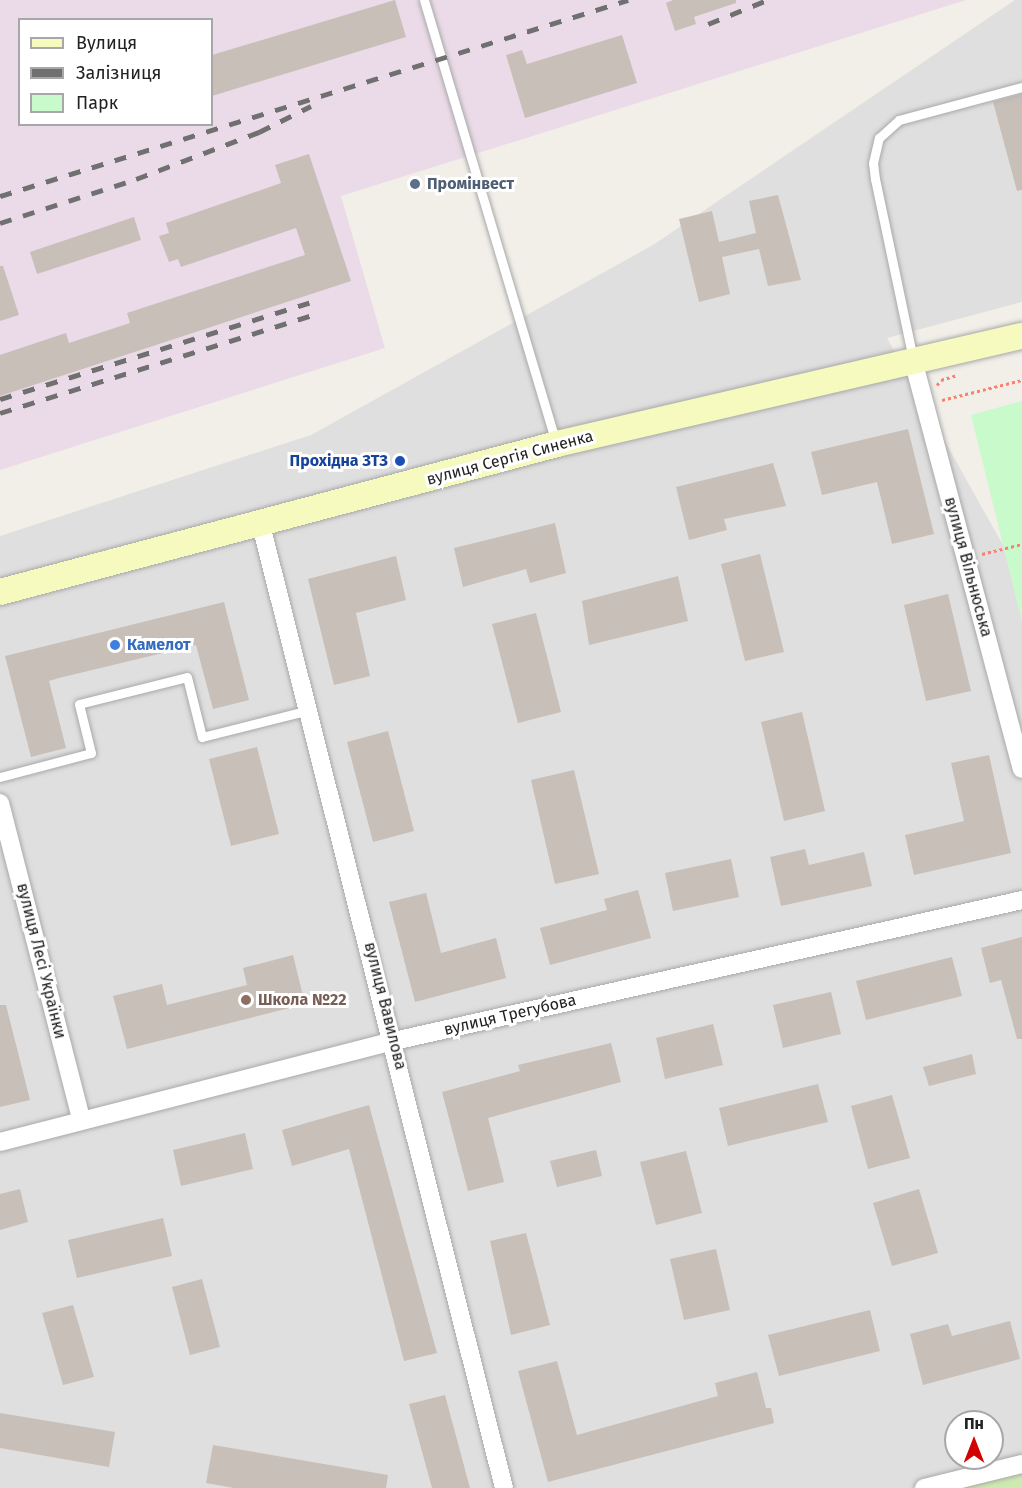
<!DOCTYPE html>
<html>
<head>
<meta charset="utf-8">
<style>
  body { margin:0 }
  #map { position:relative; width:1022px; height:1488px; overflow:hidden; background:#f2efe9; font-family:"Fira Sans",sans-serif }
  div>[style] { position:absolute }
  .residential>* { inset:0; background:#e0dfdf }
  .industrial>* { inset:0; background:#ebdbe8 }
  .grass>* { inset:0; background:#cdebb0 }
  .park>* { inset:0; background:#c8facc }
  .building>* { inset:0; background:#c7bfb8 }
  .path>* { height:3px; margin-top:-1.5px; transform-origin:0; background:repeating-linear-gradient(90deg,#fa8072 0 3px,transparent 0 6px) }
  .roads { filter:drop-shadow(0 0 2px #a9a9a9) drop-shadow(0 0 2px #a9a9a9) }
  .lane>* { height:9px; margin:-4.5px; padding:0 4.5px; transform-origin:4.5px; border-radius:4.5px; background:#fff }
  .street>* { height:18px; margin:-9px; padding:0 9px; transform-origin:9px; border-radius:9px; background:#fff }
  .secondary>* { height:26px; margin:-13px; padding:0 13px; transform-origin:13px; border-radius:13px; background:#f7fabf }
  .rail>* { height:4.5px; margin-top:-2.25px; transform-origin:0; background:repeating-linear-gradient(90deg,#707070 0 12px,transparent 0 24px) }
  .dots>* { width:16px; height:16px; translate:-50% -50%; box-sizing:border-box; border:3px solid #fff; border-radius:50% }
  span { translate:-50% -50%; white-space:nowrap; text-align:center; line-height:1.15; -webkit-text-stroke:6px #fff; paint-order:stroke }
  .service-label { font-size:16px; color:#4e5e75; font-weight:700 }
  .left { translate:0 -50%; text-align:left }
  .street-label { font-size:16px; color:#222 }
  .transit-label { font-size:16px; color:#164399; font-weight:700 }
  .right { translate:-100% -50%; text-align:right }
  .shop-label { font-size:16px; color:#366cbe; font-weight:700 }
  .education-label { font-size:16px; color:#785e54; font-weight:700 }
  .legend { position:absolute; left:18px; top:18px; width:195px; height:108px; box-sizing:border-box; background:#fff; border:2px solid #a7a7a7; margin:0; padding:8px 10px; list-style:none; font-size:18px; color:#222 }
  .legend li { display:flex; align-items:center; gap:12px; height:30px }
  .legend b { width:30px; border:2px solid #a7a7a7 }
  .north { position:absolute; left:944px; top:1410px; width:60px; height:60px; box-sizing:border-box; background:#fff; border:2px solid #a7a7a7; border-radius:50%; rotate:0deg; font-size:16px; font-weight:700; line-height:24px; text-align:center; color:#222 }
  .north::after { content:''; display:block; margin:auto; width:21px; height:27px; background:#d40000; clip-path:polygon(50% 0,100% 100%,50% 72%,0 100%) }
</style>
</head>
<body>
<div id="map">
  <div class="residential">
    <i style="clip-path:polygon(evenodd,1015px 0,1022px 0,1022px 302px,887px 338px,1022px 579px,1022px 1488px,0 1488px,0 536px,311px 435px,653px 245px,1015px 0,956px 1422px,992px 1422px,992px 1458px,956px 1458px,956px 1422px)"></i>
  </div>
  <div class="industrial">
    <i style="clip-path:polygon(evenodd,0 0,966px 0,341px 196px,385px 348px,0 470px,0 0,20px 20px,212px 20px,212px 124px,20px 124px,20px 20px)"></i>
  </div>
  <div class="grass">
    <i style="clip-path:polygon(1022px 1466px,1022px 1488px,934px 1488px)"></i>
  </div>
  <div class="park">
    <i style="clip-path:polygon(1022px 401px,1022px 622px,971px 415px)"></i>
  </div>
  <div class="building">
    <i style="clip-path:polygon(395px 0,406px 37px,212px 96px,212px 55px)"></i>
    <i style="clip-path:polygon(673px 0,736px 0,736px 3px,694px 17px,696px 24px,675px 31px,666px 3px)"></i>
    <i style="clip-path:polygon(622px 35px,637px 83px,525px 118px,506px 55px,522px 50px,527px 64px)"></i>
    <i style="clip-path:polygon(1022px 94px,1022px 190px,1017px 191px,993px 102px)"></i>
    <i style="clip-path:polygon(309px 154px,351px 281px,0 396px,0 355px,66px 333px,69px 343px,130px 323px,127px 313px,305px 255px,296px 228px,181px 267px,178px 259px,169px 262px,159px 236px,169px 233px,166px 223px,281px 183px,275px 165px)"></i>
    <i style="clip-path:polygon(778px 195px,801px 280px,768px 286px,759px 249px,722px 257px,730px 294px,699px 302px,679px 219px,712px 211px,719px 242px,756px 233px,749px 201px)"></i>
    <i style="clip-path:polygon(134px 217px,141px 240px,37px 274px,30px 252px)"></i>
    <i style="clip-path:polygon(0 266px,3px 266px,19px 315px,0 321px)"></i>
    <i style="clip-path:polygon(908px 429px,934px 534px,892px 544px,877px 482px,822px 495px,811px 452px)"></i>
    <i style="clip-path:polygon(773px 463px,786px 506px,724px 519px,727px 530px,689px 540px,676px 487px)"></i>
    <i style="clip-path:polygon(555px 523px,566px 573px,530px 583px,526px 569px,463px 587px,454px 548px)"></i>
    <i style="clip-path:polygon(760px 554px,784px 652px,745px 661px,721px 564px)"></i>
    <i style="clip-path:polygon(396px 556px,406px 600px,356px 613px,370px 676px,334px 685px,308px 579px)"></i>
    <i style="clip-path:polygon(678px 576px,688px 621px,589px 645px,582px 601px)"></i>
    <i style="clip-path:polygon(948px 594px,971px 691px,926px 701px,904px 605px)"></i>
    <i style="clip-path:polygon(224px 602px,249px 700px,213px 709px,196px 645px,59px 678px,49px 681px,66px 748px,31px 757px,5px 656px)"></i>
    <i style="clip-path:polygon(536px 613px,561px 712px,518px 723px,492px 624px)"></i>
    <i style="clip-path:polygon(802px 712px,825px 811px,784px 821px,761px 722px)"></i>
    <i style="clip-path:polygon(388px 731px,414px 831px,373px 842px,347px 742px)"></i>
    <i style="clip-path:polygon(257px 747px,279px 834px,231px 846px,209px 759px)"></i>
    <i style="clip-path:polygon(989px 755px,1011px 853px,914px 875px,905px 835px,964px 821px,951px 763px)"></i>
    <i style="clip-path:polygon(574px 770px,599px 874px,555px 884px,531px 780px)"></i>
    <i style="clip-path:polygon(805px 849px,809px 865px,864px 852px,872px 886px,781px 906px,770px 857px)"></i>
    <i style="clip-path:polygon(731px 859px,739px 897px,673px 911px,665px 873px)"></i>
    <i style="clip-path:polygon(638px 890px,651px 938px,550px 965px,540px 928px,607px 910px,604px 899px)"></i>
    <i style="clip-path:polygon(426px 893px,441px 953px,496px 938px,506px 978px,415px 1002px,389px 902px)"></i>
    <i style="clip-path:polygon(1022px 937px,1022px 1039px,1017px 1039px,1001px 980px,990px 983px,981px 948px)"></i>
    <i style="clip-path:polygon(293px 955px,305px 1004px,127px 1049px,113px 996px,162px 984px,167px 1005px,247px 985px,243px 968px)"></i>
    <i style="clip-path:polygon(952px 957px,962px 996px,866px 1020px,856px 981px)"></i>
    <i style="clip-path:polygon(831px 992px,841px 1034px,783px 1048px,773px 1005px)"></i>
    <i style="clip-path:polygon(0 1005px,6px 1005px,30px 1100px,0 1107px)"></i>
    <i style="clip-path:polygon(713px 1024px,723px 1065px,665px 1079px,656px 1038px)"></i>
    <i style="clip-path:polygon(611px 1043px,621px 1082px,488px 1118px,504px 1182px,468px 1191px,442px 1092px,520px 1071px,518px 1065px)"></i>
    <i style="clip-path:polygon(972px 1054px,976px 1074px,929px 1086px,923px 1067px)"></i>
    <i style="clip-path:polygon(818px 1084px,828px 1122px,728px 1146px,719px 1108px)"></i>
    <i style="clip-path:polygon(892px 1095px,910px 1158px,868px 1169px,851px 1106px)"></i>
    <i style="clip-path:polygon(369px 1105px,437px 1353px,404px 1361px,349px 1149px,292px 1166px,282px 1130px)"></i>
    <i style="clip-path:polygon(245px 1133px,253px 1169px,181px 1186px,173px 1150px)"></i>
    <i style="clip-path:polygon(596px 1150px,602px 1176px,557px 1187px,550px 1161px)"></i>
    <i style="clip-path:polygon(686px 1151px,702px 1213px,656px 1225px,640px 1162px)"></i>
    <i style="clip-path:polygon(20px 1189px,28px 1222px,0 1230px,0 1194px)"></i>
    <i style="clip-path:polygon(919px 1189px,938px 1253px,892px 1266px,873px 1203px)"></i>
    <i style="clip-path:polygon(163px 1218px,172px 1256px,77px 1278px,68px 1240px)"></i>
    <i style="clip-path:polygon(526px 1233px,550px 1325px,511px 1335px,490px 1241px)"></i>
    <i style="clip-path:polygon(716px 1249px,730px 1310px,684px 1320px,670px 1259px)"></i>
    <i style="clip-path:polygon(202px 1279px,220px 1347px,190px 1355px,172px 1287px)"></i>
    <i style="clip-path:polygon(73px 1305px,94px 1377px,63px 1385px,42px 1313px)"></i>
    <i style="clip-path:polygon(870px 1310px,880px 1351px,779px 1376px,768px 1335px)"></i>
    <i style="clip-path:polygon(1010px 1321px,1020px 1359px,923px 1385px,910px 1334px,948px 1324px,952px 1336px)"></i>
    <i style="clip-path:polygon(557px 1361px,577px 1435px,718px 1396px,715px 1383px,757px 1372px,766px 1408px,771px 1408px,774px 1423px,548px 1482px,518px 1371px)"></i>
    <i style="clip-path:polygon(445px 1395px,470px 1488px,432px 1488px,409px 1404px)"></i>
    <i style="clip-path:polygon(0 1413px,115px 1432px,109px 1467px,0 1448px)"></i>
    <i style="clip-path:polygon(213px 1445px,388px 1475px,386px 1488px,234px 1488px,206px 1483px)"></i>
  </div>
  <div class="path">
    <i style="left:937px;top:385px;width:6px;rotate:-51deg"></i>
    <i style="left:941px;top:380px;width:17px;rotate:-17deg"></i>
    <i style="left:942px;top:400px;width:82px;rotate:-14deg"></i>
    <i style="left:982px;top:554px;width:41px;rotate:-14deg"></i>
  </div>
  <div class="roads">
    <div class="lane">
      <i style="left:424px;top:0;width:462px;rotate:73.4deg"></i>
      <i style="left:913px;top:359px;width:184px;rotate:-101.9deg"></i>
      <i style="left:875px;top:179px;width:16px;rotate:-97deg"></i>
      <i style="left:873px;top:163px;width:26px;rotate:-77deg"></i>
      <i style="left:879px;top:138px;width:27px;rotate:-42deg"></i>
      <i style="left:899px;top:120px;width:127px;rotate:-15deg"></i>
      <i style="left:0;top:777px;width:94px;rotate:-14.8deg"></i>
      <i style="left:91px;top:753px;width:50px;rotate:-103.8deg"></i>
      <i style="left:79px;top:704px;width:111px;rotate:-14deg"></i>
      <i style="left:187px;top:677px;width:62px;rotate:76deg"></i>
      <i style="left:202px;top:737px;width:110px;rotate:-14.2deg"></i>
    </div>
    <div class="street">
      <i style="left:914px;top:364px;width:419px;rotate:75.1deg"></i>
      <i style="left:261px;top:525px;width:993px;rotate:75.84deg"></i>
      <i style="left:0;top:803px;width:326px;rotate:75.6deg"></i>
      <i style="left:0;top:1142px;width:407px;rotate:-14.4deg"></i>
      <i style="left:394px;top:1041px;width:644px;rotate:-12.65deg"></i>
      <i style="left:924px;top:1488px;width:101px;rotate:-13.8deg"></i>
    </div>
    <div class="secondary">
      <i style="left:0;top:592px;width:576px;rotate:-14.88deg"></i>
      <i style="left:557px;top:444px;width:477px;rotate:-13.1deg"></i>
    </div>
  </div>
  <div class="rail">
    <i style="left:708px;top:24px;width:64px;rotate:-22.1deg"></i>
    <i style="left:0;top:196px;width:658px;rotate:-17.33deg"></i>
    <i style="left:0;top:223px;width:143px;rotate:-17.9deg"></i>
    <i style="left:136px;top:179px;width:132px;rotate:-20.9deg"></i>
    <i style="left:259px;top:132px;width:58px;rotate:-26.6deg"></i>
    <i style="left:0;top:399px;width:324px;rotate:-17.3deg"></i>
    <i style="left:0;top:413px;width:327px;rotate:-17.4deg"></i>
  </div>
  <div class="dots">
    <i style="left:415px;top:184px;background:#5c6f8a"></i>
    <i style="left:400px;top:461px;background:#1a4fb4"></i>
    <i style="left:115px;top:645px;background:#3f7fe0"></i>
    <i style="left:246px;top:1000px;background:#8d6e63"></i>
  </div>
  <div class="service-label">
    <span class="left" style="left:427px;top:184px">Промінвест</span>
  </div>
  <div class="street-label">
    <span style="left:510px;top:458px;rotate:-15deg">вулиця Сергія Синенка</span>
    <span style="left:968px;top:567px;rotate:75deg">вулиця Вільнюська</span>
    <span style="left:41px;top:961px;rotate:76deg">вулиця Лесі Українки</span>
    <span style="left:385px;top:1006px;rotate:76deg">вулиця Вавилова</span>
    <span style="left:510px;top:1015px;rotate:-13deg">вулиця Трегубова</span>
  </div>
  <div class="transit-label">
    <span class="right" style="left:388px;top:461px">Прохідна ЗТЗ</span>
  </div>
  <div class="shop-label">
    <span class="left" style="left:127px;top:645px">Камелот</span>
  </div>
  <div class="education-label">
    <span class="left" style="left:258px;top:1000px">Школа №22</span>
  </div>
  <ul class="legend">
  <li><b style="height:8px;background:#f7fabf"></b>Вулиця</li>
  <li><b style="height:8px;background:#707070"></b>Залізниця</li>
  <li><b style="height:16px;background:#c8facc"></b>Парк</li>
  </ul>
  <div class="north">Пн</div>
</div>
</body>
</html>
